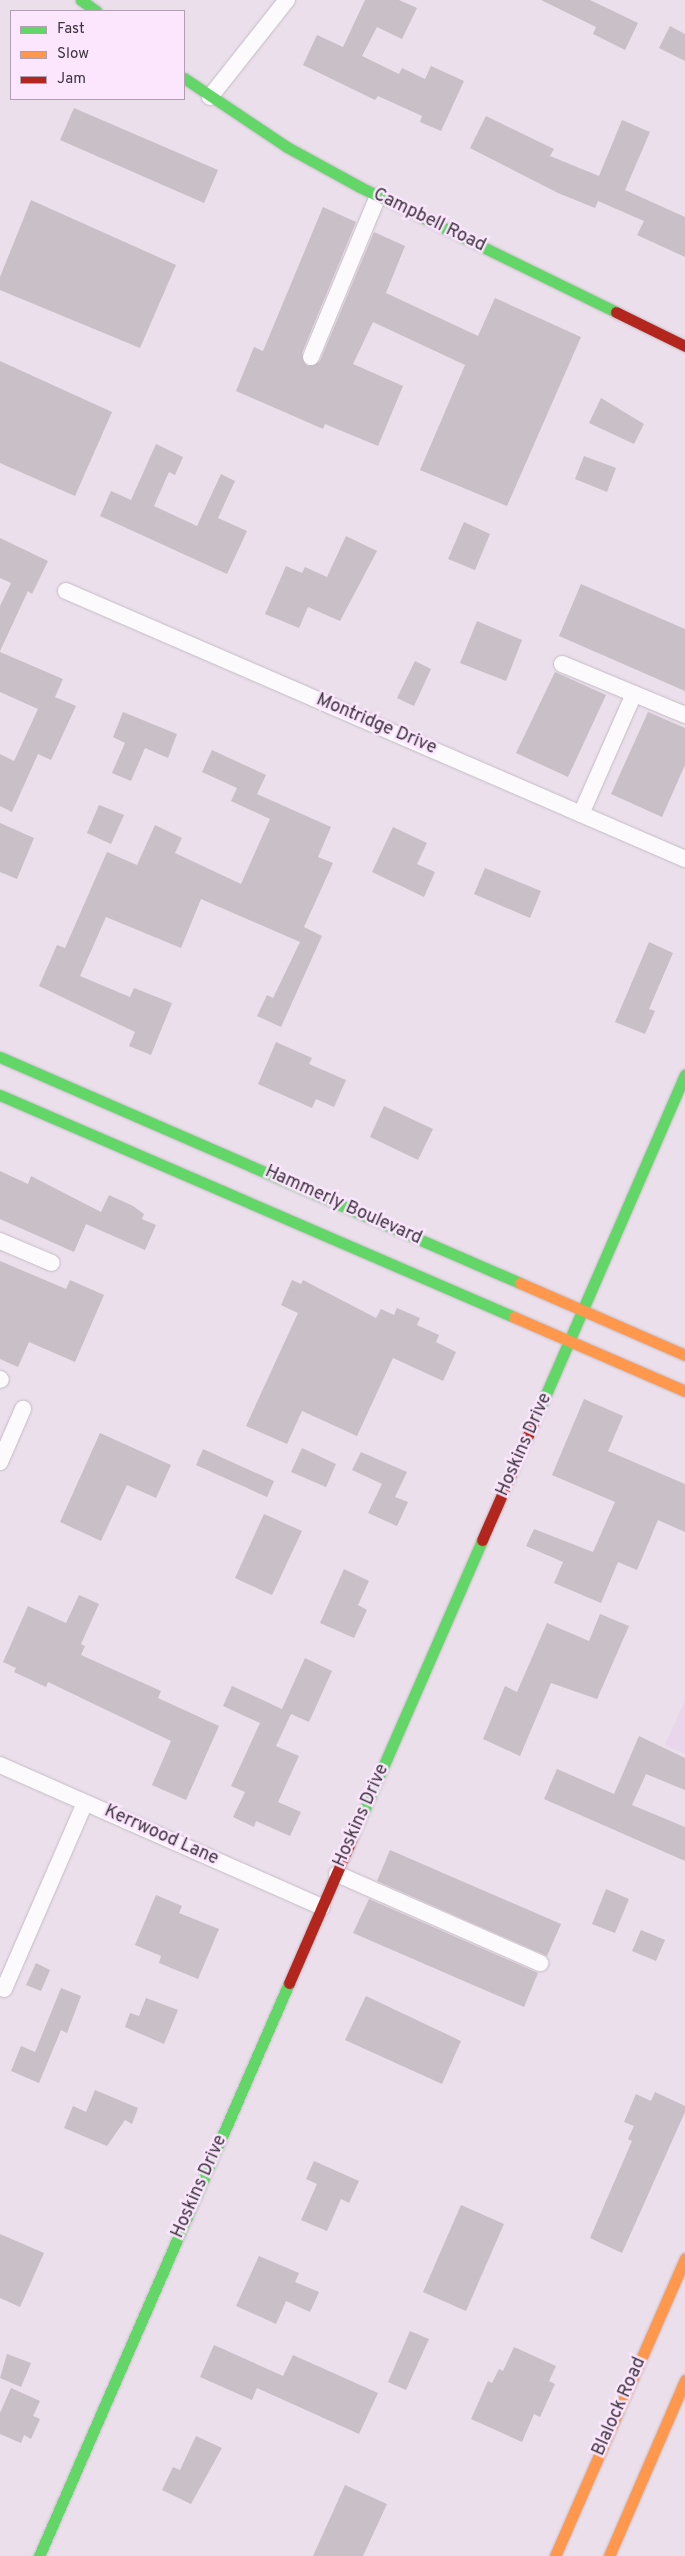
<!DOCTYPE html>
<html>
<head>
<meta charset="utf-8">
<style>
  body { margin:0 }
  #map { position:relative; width:685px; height:2556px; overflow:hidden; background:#eadfeb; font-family:Overpass,sans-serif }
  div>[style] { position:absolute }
  .built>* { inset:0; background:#e9d6ec }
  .building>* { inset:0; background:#c9bfc6 }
  .roads { filter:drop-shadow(0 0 1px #c4bcc5) drop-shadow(0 0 1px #c4bcc5) }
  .street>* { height:16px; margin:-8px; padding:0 8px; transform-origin:8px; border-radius:8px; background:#fcfafc }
  .fast>* { height:11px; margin:-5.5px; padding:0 5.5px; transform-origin:5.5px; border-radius:5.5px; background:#63d668 }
  .slow>* { height:11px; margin:-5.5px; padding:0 5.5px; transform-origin:5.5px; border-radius:5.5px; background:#ff974d }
  .jam>* { height:11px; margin:-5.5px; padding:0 5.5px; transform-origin:5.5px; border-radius:5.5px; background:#b3261e }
  span { translate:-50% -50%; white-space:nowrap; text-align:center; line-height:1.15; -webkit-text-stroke:5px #fbe6fe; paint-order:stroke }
  .street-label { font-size:18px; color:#3d343e }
  .legend { position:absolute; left:10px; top:10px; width:175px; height:90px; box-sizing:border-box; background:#fbe6fe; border:1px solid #af9fb1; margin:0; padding:6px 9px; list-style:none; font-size:15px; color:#3d343e }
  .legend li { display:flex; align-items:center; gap:10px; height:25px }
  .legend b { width:25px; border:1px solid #af9fb1 }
</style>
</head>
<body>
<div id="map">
  <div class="built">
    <i style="clip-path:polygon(685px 1700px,685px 1754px,665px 1745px)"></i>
  </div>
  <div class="building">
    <i style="clip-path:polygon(365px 0,399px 0,417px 8px,402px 39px,377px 27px,362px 56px,399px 74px,402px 68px,425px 79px,431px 66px,464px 81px,441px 131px,420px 122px,422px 116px,378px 96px,375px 100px,303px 65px,317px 35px,343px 47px)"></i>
    <i style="clip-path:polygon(541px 0,590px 0,638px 23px,625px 50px,593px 34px,596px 27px)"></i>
    <i style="clip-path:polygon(670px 26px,685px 34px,685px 61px,659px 48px)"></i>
    <i style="clip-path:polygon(74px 108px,218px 170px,204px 203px,60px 140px)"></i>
    <i style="clip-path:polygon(486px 116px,554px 149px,550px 156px,599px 176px,622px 120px,650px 132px,625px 190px,685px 217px,685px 257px,637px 235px,644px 221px,598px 201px,595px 208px,558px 193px,470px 148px)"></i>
    <i style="clip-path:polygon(31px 200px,176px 265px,140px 348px,0 290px,0 277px)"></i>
    <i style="clip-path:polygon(323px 207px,356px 222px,302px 353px,307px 366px,320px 361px,374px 232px,405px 246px,386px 293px,478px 336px,495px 298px,581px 337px,507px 506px,420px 470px,465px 365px,373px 322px,353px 364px,403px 386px,378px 446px,325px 424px,323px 429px,236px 391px,254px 347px,263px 351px)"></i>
    <i style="clip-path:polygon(0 361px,112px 412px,75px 496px,0 463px)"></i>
    <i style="clip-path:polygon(601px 398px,644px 424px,634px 444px,589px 423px)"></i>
    <i style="clip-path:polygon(156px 444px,183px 457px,175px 475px,169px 472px,154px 506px,197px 526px,221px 474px,235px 481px,218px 518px,247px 531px,227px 574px,100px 516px,111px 491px,131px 500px)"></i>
    <i style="clip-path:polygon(584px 456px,616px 468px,607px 492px,575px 479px)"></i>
    <i style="clip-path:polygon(464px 522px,490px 534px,475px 570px,448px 559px)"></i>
    <i style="clip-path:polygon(346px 536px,377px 551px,340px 621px,308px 607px,299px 628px,265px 614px,286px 566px,302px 573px,305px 567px,327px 577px)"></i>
    <i style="clip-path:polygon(0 538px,48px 561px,32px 594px,28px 591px,0 651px,0 606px,11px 583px,0 578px)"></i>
    <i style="clip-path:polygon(581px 584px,685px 629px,685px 691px,559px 636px)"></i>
    <i style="clip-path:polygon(477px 621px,522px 640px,506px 681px,460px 663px)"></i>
    <i style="clip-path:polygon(0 652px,63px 679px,55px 697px,76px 706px,51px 760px,38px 754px,12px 812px,0 806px,0 754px,14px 761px,38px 709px,0 692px)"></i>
    <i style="clip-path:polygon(415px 661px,431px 669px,414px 706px,397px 698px)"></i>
    <i style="clip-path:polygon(555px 672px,606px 695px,568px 777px,516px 753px)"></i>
    <i style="clip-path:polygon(123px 712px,177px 734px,168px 758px,145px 748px,131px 781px,112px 773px,125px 743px,113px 737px)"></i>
    <i style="clip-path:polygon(648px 712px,685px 728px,685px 765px,662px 817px,611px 794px)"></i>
    <i style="clip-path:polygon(212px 750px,266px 775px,257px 794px,331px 827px,318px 857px,333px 863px,304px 927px,322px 936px,281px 1027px,257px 1016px,267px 995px,273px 998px,300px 942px,201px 899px,181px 948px,106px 917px,80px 976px,130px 997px,134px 988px,172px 1003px,151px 1055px,129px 1046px,135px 1032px,39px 986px,57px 945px,65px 948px,107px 852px,137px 865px,155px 825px,182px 838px,175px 853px,241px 884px,270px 819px,231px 801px,237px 788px,202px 772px)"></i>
    <i style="clip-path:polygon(99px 805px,124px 815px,111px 844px,87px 833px)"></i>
    <i style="clip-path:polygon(0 823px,34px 838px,17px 879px,0 872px)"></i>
    <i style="clip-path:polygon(393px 827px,427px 843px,417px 864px,435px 872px,424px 897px,372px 872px)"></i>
    <i style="clip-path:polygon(485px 868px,541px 891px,530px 918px,474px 894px)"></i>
    <i style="clip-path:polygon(649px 942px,673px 953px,649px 1009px,655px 1011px,645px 1034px,615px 1022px)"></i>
    <i style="clip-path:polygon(276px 1042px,312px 1058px,309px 1064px,346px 1080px,334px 1107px,316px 1099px,312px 1108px,258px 1084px)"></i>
    <i style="clip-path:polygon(384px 1106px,433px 1129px,418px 1160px,370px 1137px)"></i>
    <i style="clip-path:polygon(0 1171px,28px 1184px,31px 1176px,101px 1212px,109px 1195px,133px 1206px,144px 1214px,142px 1219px,156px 1225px,145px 1250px,86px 1224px,74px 1252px,0 1219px)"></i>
    <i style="clip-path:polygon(0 1261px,66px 1289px,70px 1280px,104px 1295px,75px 1362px,29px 1342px,18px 1367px,0 1359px)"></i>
    <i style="clip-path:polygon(292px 1280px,301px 1284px,303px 1280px,376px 1318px,381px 1309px,394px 1315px,397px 1308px,420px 1318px,417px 1325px,439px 1335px,436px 1342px,456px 1352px,443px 1381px,393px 1358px,357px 1436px,302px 1411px,287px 1444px,246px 1426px,298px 1313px,281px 1305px)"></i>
    <i style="clip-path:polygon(584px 1399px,623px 1416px,608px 1451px,685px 1484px,685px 1532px,658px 1520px,637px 1570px,618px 1562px,601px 1603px,554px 1583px,563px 1562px,526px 1546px,534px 1529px,593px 1552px,615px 1502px,552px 1475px)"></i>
    <i style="clip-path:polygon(100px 1433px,171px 1465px,156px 1498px,127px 1485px,101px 1541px,60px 1522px)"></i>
    <i style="clip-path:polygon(302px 1448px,336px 1464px,326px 1487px,291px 1472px)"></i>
    <i style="clip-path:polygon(203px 1449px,274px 1481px,267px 1497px,196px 1465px)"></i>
    <i style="clip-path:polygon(361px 1452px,407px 1472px,395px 1497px,408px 1502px,397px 1526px,368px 1513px,382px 1484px,352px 1470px)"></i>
    <i style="clip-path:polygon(264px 1514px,302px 1531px,272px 1595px,235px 1578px)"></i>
    <i style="clip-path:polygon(344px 1569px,369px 1581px,358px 1605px,367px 1610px,354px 1638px,320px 1623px)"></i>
    <i style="clip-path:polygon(79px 1595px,99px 1604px,81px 1644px,85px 1646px,81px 1655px,161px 1691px,158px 1698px,219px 1726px,186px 1800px,152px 1785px,171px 1741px,48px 1682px,46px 1687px,14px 1672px,16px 1668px,3px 1662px,28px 1606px,66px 1623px)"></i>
    <i style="clip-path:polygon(600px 1614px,629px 1626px,597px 1699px,551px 1683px,520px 1756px,483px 1739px,505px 1686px,517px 1692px,547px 1623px,589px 1641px)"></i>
    <i style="clip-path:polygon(305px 1658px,332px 1671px,309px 1722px,291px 1714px,276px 1746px,299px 1756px,278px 1802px,301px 1812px,290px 1836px,256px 1821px,254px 1827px,233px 1817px,245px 1792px,231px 1786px,260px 1723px,223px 1706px,232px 1686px,282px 1709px)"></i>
    <i style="clip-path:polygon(639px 1736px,685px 1758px,685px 1790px,646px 1774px,632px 1805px,685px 1827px,685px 1861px,544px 1799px,557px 1769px,614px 1794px)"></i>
    <i style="clip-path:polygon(390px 1850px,561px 1924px,547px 1956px,377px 1881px)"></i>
    <i style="clip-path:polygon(606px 1889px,629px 1899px,615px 1933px,592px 1924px)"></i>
    <i style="clip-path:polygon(156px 1895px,182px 1906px,179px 1913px,219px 1929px,198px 1979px,159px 1963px,161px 1956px,135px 1945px)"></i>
    <i style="clip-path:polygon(369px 1899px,538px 1973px,524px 2007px,353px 1933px)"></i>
    <i style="clip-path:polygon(641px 1930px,665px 1940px,656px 1961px,632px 1951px)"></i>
    <i style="clip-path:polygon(36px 1963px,50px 1970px,41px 1991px,26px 1985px)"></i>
    <i style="clip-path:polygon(61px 1988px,81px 1996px,67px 2033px,61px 2030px,39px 2083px,11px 2071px,21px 2046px,35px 2052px)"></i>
    <i style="clip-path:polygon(366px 1996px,461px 2041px,442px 2084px,345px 2040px)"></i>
    <i style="clip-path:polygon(146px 1998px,178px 2010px,164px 2044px,125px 2027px,130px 2013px,139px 2016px)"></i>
    <i style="clip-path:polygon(95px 2090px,138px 2108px,132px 2124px,125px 2120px,107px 2146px,64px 2128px,73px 2106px,86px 2112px)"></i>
    <i style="clip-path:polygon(655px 2092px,685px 2106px,685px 2112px,622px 2253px,590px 2238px,632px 2141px,628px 2139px,634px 2126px,624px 2122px,636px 2094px,651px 2101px)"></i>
    <i style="clip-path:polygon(314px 2161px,359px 2181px,349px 2203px,341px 2199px,327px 2231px,301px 2220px,317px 2184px,306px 2179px)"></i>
    <i style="clip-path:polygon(461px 2205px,504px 2224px,466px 2311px,423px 2292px)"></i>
    <i style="clip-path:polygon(0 2234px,44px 2253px,20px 2307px,0 2298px)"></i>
    <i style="clip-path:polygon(259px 2256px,299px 2273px,295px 2282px,319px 2292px,310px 2312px,286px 2301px,276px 2324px,236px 2306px)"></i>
    <i style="clip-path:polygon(410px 2331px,429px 2339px,406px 2390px,388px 2382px)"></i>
    <i style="clip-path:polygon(214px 2345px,283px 2376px,293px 2355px,378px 2393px,359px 2434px,257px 2388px,252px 2400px,200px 2377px)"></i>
    <i style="clip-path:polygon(514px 2347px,556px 2366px,549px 2381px,555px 2384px,540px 2417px,534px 2414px,522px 2442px,471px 2419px,488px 2381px,492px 2383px,499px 2369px,503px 2371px)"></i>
    <i style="clip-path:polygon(7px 2354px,31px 2363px,21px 2387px,0 2378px)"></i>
    <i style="clip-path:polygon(11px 2388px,40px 2401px,33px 2416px,40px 2419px,31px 2439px,24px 2435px,21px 2443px,0 2434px,0 2413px)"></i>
    <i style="clip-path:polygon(196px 2436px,222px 2448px,191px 2504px,162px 2490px,173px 2467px,180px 2470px)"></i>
    <i style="clip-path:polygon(345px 2485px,387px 2504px,363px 2556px,313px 2556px)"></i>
  </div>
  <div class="roads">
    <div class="street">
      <i style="left:210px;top:97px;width:124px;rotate:-51.6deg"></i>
      <i style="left:311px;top:357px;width:174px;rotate:-67.4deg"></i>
      <i style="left:66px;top:591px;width:675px;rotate:23.41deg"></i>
      <i style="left:562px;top:664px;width:133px;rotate:22.5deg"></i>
      <i style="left:581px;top:814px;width:131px;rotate:-66.2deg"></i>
      <i style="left:0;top:1241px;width:56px;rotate:22.9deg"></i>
      <i style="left:0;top:1379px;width:1px;rotate:45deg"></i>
      <i style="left:0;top:1462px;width:58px;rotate:-66.5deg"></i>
      <i style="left:0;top:1765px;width:352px;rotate:23.8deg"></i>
      <i style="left:337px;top:1874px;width:222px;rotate:23.7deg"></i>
      <i style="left:4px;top:1989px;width:203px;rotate:-66.5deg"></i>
    </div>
    <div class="fast">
      <i style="left:81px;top:0;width:19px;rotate:36deg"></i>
      <i style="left:184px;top:78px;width:124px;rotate:33.8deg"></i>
      <i style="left:287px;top:147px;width:83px;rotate:28.7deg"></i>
      <i style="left:360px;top:187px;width:285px;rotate:26deg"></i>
      <i style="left:0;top:1057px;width:567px;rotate:23.49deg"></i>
      <i style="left:0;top:1095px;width:560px;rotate:23.36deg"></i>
      <i style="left:533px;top:1424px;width:381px;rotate:-66.5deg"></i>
      <i style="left:352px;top:1838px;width:325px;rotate:-66.4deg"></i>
      <i style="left:39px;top:2556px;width:625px;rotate:-66.43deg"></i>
    </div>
    <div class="slow">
      <i style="left:520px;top:1283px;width:180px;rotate:23.6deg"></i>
      <i style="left:514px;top:1317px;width:186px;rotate:23.4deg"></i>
      <i style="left:555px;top:2556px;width:325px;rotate:-66.4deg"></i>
      <i style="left:609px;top:2556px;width:192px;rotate:-66.6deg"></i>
    </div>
    <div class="jam">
      <i style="left:616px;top:312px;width:77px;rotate:26.2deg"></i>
      <i style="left:482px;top:1540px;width:127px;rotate:-66.3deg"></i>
      <i style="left:289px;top:1983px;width:158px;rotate:-66.5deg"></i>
    </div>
  </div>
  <div class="street-label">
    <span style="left:429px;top:221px;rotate:26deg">Campbell Road</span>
    <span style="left:376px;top:725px;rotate:23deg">Montridge Drive</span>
    <span style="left:343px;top:1206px;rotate:24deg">Hammerly Boulevard</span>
    <span style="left:525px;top:1445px;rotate:-66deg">Hoskins Drive</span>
    <span style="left:362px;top:1816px;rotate:-66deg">Hoskins Drive</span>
    <span style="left:161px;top:1836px;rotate:24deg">Kerrwood Lane</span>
    <span style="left:200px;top:2187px;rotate:-66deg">Hoskins Drive</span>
    <span style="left:620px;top:2407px;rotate:-66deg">Blalock Road</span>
  </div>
  <ul class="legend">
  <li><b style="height:6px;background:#63d668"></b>Fast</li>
  <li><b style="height:6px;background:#ff974d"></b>Slow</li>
  <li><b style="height:6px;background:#b3261e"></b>Jam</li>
  </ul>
</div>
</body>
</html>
